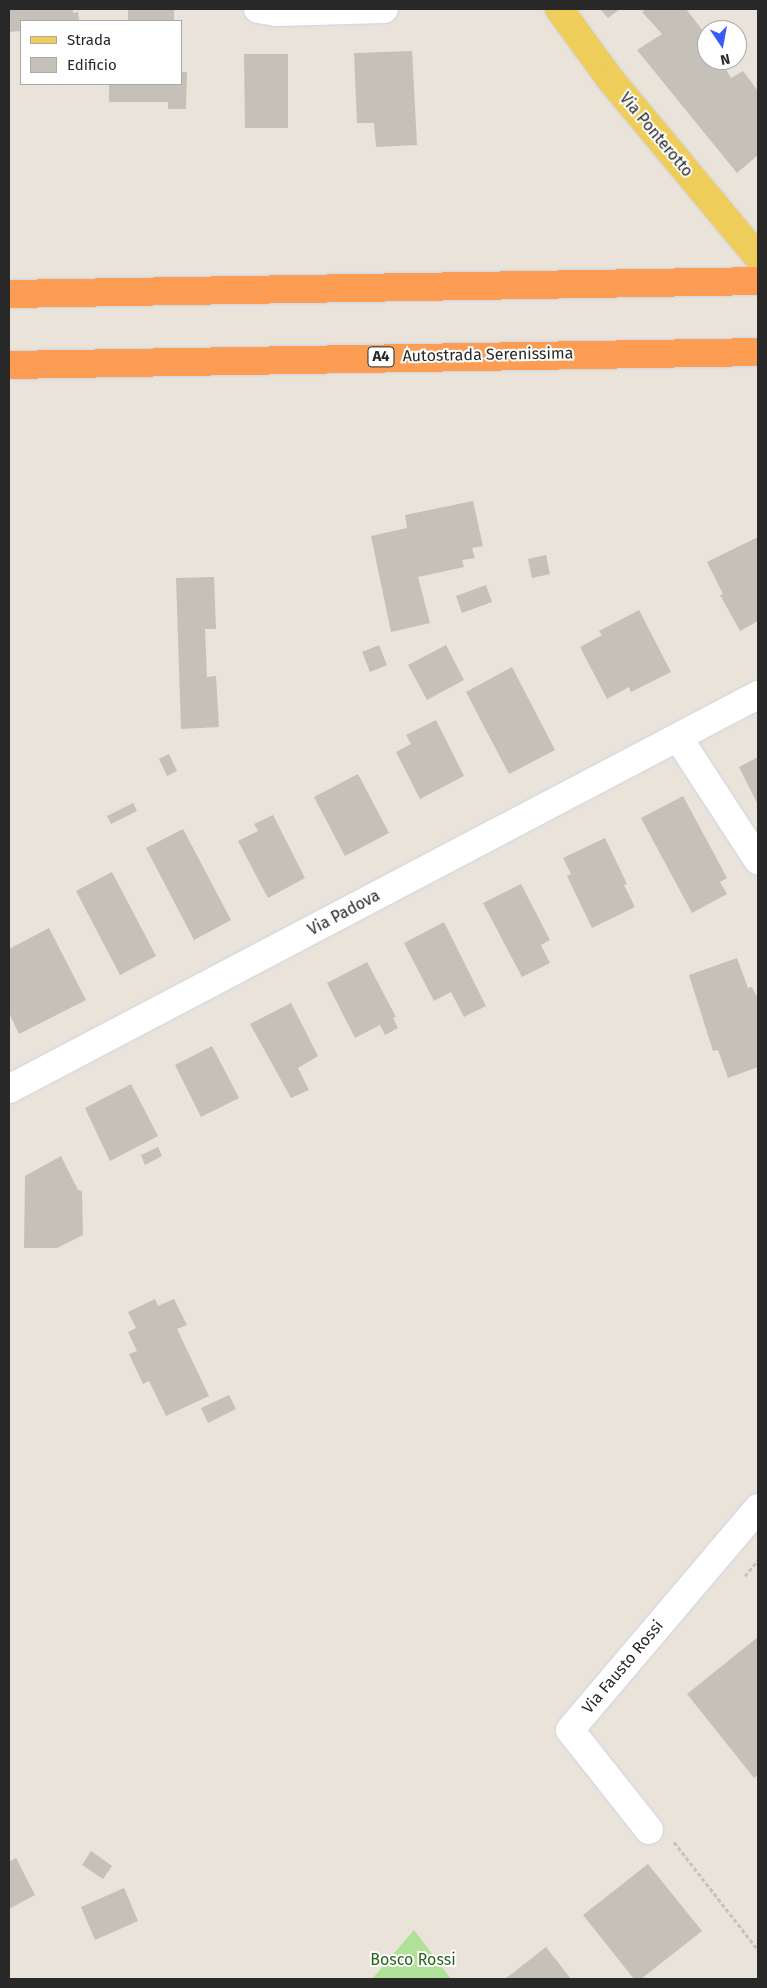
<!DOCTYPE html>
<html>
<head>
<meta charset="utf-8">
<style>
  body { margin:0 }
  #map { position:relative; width:767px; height:1988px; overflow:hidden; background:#eae3d9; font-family:"Fira Sans",sans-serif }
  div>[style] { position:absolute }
  .green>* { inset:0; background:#afe196 }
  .building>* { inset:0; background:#c5c1b8 }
  .path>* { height:3px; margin-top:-1.5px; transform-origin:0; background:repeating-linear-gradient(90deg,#c3c3c3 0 4px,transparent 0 6.5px) }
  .roads { filter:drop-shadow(0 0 1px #cfd2e1) drop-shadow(0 0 1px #cfd2e1) }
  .minor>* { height:28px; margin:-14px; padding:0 14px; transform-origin:14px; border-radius:14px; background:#fff }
  .major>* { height:28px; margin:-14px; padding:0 14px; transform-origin:14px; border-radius:14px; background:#eecd5a }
  .highway>* { height:28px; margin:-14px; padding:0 14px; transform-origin:14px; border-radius:14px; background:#fc9d53 }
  span { translate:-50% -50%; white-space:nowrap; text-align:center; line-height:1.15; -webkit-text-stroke:4px #fff; paint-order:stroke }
  .shield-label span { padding:1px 4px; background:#fff; border:1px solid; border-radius:4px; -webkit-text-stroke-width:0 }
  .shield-label { font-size:15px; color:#282828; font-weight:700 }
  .street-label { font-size:16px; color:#282828 }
  .park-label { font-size:16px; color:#29631a }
  .frame { position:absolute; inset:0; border:10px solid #282828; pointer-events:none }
  .legend { position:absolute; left:20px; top:20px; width:162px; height:65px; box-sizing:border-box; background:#fff; border:1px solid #a9a9a9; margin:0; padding:6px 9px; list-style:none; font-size:15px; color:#282828 }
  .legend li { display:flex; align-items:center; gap:10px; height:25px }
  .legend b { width:25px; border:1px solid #a9a9a9 }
  .north { position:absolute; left:697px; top:20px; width:50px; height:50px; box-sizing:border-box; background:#fff; border:1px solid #a9a9a9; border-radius:50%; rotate:168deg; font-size:14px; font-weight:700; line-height:20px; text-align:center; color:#282828 }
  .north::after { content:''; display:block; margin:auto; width:18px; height:22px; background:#395cf7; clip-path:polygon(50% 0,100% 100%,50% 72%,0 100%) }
</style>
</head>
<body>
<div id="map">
  <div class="green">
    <i style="clip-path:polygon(414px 1930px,451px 1979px,372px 1979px)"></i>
  </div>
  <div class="building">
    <i style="clip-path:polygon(9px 9px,73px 9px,73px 13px,78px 12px,79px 21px,21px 21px,21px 31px,9px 32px)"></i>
    <i style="clip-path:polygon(128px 9px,174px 9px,174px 21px,128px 21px)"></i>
    <i style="clip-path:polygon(600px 9px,620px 9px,608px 18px)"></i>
    <i style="clip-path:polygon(646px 9px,686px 9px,707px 36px,707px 60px,721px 60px,731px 78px,743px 71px,758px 91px,758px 155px,737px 173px,637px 50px,662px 34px,642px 12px)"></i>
    <i style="clip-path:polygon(412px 51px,417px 145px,376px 147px,374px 123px,357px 123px,354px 53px)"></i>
    <i style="clip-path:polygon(244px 54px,288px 54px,288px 128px,245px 128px)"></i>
    <i style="clip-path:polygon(181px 72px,187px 72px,186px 109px,168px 109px,168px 102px,109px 102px,109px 84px,181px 84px)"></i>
    <i style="clip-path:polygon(473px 501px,483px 546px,472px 548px,475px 558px,462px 560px,464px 567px,418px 577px,430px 623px,391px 632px,371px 536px,407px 528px,405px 515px)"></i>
    <i style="clip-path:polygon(758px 537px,758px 621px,740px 631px,720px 595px,723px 594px,707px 562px)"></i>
    <i style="clip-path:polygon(546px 555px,550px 574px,532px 578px,528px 559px)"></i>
    <i style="clip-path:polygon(214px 577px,216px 629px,205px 629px,207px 677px,216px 676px,219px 727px,181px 729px,176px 578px)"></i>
    <i style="clip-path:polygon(486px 585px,492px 602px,462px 613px,456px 596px)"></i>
    <i style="clip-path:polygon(639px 610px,671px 672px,631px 692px,629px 687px,607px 699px,580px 647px,602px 635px,599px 631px)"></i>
    <i style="clip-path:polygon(379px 645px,387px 665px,370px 672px,362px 652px)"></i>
    <i style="clip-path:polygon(446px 645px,464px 680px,427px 700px,408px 665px)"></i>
    <i style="clip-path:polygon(512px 667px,555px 750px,509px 774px,466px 692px)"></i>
    <i style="clip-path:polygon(436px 720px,464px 776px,420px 799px,396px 752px,411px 744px,406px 735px)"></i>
    <i style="clip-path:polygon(169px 754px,177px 771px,167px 776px,159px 759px)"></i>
    <i style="clip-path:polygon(758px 757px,758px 805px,739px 767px)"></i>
    <i style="clip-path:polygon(358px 774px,389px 833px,345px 856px,314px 797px)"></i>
    <i style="clip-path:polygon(683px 796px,727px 878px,720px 882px,727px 894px,692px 913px,641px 818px)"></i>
    <i style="clip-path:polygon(133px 803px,137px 811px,111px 824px,107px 816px)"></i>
    <i style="clip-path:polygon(273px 815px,305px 878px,268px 898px,238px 841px,258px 831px,254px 824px)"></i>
    <i style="clip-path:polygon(183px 829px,231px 920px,194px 940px,146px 848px)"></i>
    <i style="clip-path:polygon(605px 838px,627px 884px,624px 885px,635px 907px,592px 928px,567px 876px,571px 874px,563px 858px)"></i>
    <i style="clip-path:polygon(112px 872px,156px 956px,120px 975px,76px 891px)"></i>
    <i style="clip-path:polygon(521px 884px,550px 940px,541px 945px,550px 963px,522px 977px,483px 903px)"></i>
    <i style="clip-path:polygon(444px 922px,486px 1006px,464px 1017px,451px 992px,434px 1001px,404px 943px)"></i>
    <i style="clip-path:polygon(49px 928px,86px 1000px,19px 1034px,9px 1013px,9px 949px)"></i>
    <i style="clip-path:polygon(737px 958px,748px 988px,752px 987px,758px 999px,758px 1067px,728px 1078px,718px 1050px,713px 1051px,689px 975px)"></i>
    <i style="clip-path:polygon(367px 962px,396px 1017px,393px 1018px,398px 1028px,385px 1035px,380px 1025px,355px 1038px,327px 983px)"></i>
    <i style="clip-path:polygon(291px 1003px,318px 1056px,298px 1068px,309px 1090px,291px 1098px,250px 1024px)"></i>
    <i style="clip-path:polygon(212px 1046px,239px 1098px,201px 1117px,175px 1065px)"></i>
    <i style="clip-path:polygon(131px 1084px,158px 1136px,110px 1161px,85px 1108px)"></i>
    <i style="clip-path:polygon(158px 1147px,162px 1156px,145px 1165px,141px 1155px)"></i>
    <i style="clip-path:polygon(61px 1156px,78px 1190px,82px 1191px,83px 1235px,57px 1248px,24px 1248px,25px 1176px)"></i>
    <i style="clip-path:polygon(155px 1299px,158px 1306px,174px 1299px,187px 1325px,177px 1329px,209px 1396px,166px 1416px,149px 1381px,143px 1384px,129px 1354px,137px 1351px,128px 1332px,136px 1328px,128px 1312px)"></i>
    <i style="clip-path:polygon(229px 1395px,236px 1409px,208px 1423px,201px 1408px)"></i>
    <i style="clip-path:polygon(758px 1637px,758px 1775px,754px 1778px,687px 1694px)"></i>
    <i style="clip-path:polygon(91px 1851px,112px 1866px,103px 1879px,82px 1865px)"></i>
    <i style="clip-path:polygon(16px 1858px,35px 1895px,9px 1909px,9px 1862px)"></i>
    <i style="clip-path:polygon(648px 1864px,702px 1931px,641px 1979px,634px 1979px,583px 1915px)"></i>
    <i style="clip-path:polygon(124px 1888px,138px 1921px,95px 1940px,81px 1907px)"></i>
    <i style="clip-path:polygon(546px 1947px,571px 1979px,505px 1979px)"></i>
  </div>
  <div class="path">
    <i style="left:745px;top:1576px;width:21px;rotate:-51deg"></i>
    <i style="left:674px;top:1842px;width:137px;rotate:52.1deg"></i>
  </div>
  <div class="roads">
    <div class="minor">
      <i style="left:258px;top:9px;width:19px;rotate:9deg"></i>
      <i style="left:277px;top:12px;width:107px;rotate:-1.6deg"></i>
      <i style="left:679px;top:739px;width:145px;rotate:56.9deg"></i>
      <i style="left:9px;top:1089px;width:846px;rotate:-27.75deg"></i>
      <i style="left:649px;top:1830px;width:127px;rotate:-128.3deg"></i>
      <i style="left:570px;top:1730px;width:291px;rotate:-49.7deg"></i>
    </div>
    <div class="major">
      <i style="left:559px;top:9px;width:87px;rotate:53.9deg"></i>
      <i style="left:610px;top:79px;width:231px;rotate:50.3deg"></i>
    </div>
    <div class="highway">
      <i style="left:9px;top:294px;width:749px;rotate:-0.99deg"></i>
      <i style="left:9px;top:365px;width:749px;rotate:-0.99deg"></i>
    </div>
  </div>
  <div class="shield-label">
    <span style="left:381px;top:357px">A4</span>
  </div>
  <div class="street-label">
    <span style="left:656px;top:135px;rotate:50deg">Via Ponterotto</span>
    <span style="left:488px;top:355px;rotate:-1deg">Autostrada Serenissima</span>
    <span style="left:344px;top:913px;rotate:-28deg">Via Padova</span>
    <span style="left:623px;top:1667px;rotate:-50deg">Via Fausto Rossi</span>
  </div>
  <div class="park-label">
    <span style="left:413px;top:1960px">Bosco Rossi</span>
  </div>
  <div class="frame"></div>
  <ul class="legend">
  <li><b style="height:6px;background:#eecd5a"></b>Strada</li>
  <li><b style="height:14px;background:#c5c1b8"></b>Edificio</li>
  </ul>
  <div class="north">N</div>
</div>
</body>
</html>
